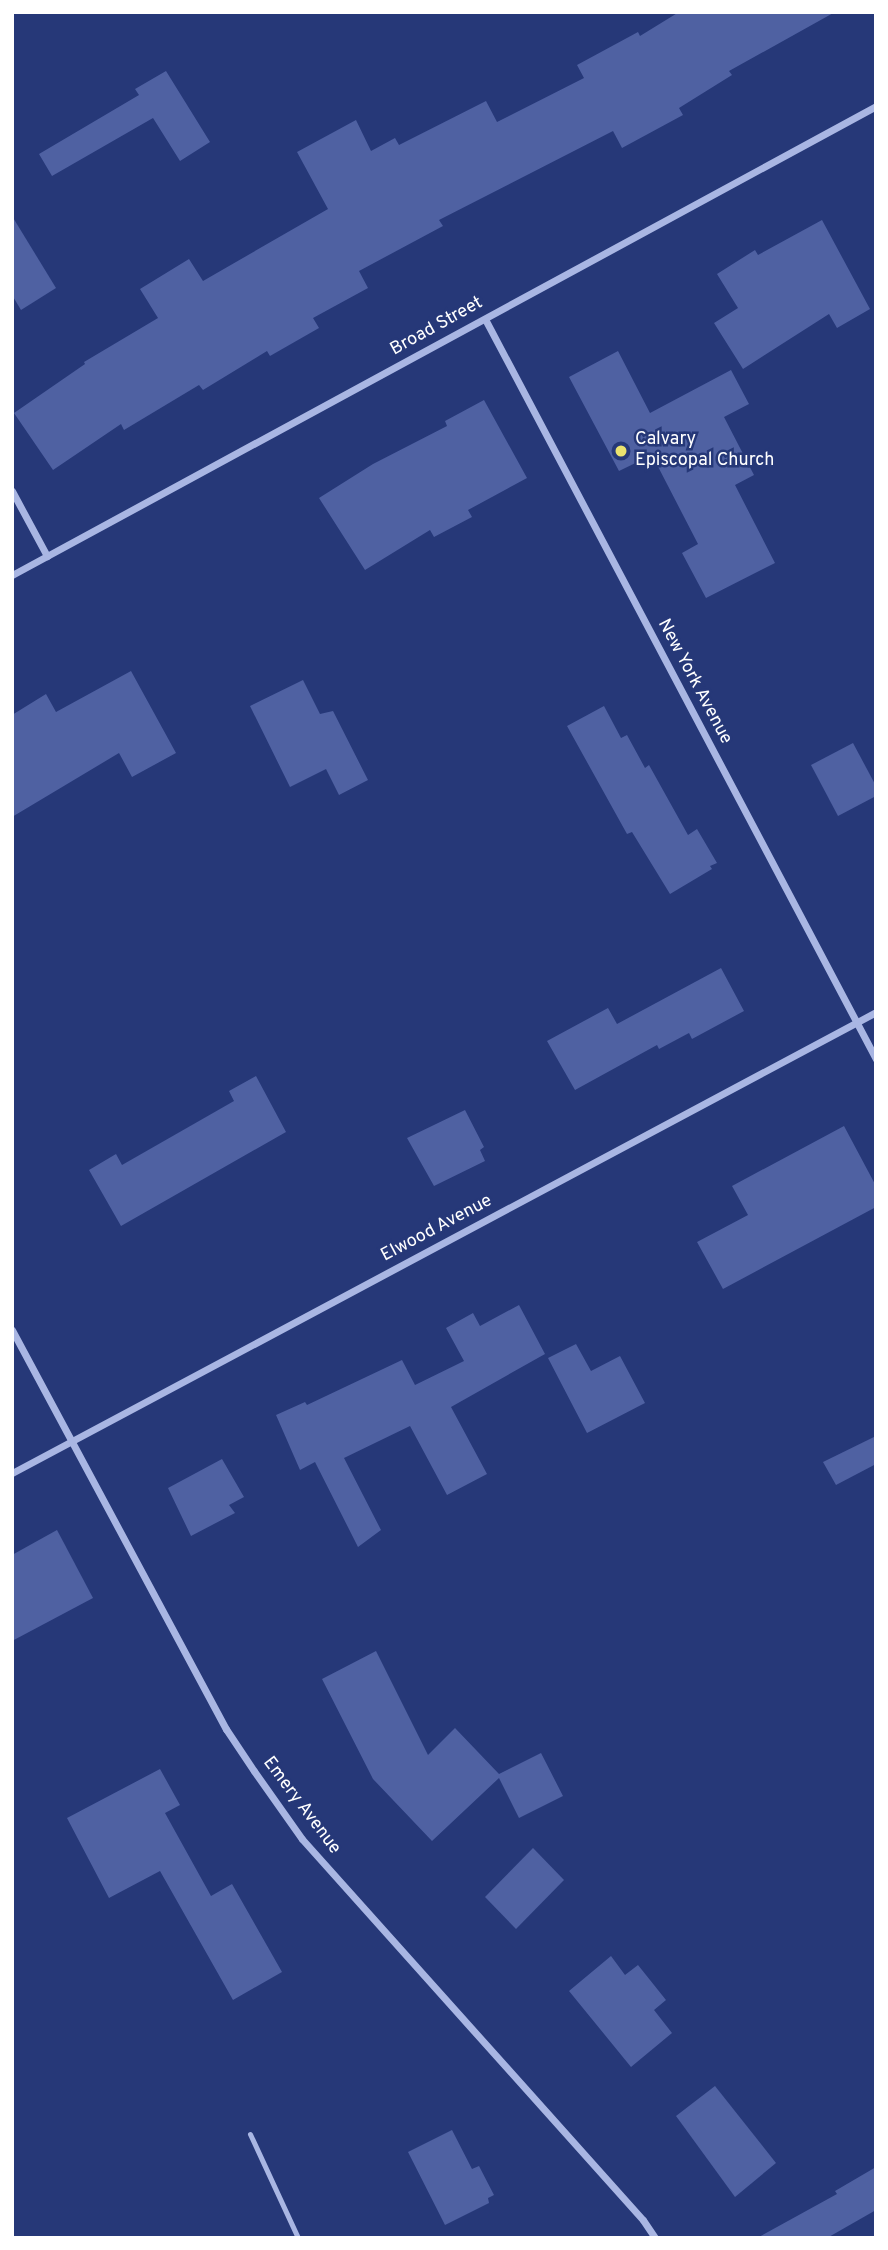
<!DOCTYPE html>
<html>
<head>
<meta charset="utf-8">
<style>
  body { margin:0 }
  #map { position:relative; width:888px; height:2250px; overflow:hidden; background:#263878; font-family:Overpass,sans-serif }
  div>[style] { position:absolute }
  .building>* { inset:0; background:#4f61a2 }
  .service>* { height:5px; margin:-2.5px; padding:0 2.5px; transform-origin:2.5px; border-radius:2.5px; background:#a9b6e3 }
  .minor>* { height:7px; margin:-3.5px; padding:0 3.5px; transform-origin:3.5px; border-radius:3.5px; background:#a9b6e3 }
  .dots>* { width:19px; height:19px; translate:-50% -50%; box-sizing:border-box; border:4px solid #263878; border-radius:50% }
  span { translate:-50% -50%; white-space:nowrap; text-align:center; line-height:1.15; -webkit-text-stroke:5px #263878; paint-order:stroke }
  .street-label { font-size:18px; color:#fff }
  .poi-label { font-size:18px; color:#fff }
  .left { translate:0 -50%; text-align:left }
  .frame { position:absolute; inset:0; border:14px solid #fff; pointer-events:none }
</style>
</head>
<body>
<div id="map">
  <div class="building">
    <i style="clip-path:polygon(679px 12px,835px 12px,729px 71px,732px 75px,679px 108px,683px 115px,622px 148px,613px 131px,439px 220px,443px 226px,359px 271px,368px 288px,313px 318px,319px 328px,270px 356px,267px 351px,203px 390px,199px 385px,124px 430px,121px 424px,53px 470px,14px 413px,85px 364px,84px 362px,158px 318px,140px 289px,189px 259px,203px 281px,328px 209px,297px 152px,356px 120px,371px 151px,395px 138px,399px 145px,486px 101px,497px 122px,584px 78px,577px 65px,638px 32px,640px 36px)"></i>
    <i style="clip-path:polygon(166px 71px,210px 142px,180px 161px,153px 118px,52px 176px,39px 154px,139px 95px,135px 89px)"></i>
    <i style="clip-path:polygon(12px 216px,56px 288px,21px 310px,12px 295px)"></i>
    <i style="clip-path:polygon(822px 220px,870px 309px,837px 328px,829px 314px,743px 369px,714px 323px,738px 308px,717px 274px,755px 250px,758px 255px)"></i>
    <i style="clip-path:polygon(618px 351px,650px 413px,731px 370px,749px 404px,724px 417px,754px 475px,735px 485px,775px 563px,706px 598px,682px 553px,698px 544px,652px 455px,619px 471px,569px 377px)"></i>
    <i style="clip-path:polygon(484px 400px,527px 478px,468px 510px,472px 517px,434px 537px,430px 530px,365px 570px,319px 498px,373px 464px,447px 426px,445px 421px)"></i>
    <i style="clip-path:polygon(131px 671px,176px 753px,132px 777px,119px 753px,12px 817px,12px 715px,46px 694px,56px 712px)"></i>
    <i style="clip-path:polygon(303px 680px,320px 714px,333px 711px,368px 780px,339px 795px,326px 769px,290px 787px,250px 706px)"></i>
    <i style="clip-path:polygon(604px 706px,621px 738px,627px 735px,645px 768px,649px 765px,688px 835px,697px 829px,717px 863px,710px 866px,712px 869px,670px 894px,632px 832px,627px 834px,567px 726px)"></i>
    <i style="clip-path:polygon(853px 743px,876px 786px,876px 796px,838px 816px,811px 765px)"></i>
    <i style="clip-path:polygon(721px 968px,744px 1011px,692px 1039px,689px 1033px,659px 1049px,657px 1045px,575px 1090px,547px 1041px,608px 1008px,617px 1024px)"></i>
    <i style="clip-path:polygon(256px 1076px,286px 1132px,121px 1226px,89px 1170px,116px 1154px,122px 1165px,234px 1101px,229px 1091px)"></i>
    <i style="clip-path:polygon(465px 1110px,484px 1147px,480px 1150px,485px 1161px,434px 1186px,407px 1138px)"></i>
    <i style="clip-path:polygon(844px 1126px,876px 1186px,876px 1207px,723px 1289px,697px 1242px,748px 1215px,732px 1186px)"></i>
    <i style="clip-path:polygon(519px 1305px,545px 1354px,451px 1407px,487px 1474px,447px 1495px,410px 1426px,344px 1458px,381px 1530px,358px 1547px,315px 1462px,300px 1470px,276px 1415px,305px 1402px,307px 1405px,402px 1360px,415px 1385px,464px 1361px,446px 1328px,473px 1313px,480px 1326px)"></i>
    <i style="clip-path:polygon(576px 1344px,591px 1371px,620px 1356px,645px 1403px,587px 1433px,548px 1358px)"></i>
    <i style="clip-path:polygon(876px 1436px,876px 1464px,836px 1485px,823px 1462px)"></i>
    <i style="clip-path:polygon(222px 1459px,244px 1497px,229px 1505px,235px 1513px,191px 1536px,168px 1488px)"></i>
    <i style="clip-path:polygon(57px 1530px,93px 1598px,12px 1641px,12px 1555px)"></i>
    <i style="clip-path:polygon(376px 1651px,428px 1755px,455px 1728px,499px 1774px,541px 1753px,563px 1796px,519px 1818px,499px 1778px,432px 1841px,373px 1779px,322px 1679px)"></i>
    <i style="clip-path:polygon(160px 1769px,180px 1805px,165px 1813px,211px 1896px,232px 1884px,282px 1972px,233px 2000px,160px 1871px,109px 1898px,67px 1818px)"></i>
    <i style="clip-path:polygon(533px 1848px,564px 1880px,516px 1929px,485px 1897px)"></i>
    <i style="clip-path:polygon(611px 1956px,625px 1975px,638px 1965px,666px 2000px,654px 2010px,672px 2033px,631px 2067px,569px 1991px)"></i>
    <i style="clip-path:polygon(715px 2086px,776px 2163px,735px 2197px,676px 2116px)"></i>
    <i style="clip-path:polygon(452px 2130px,472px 2169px,479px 2166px,494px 2195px,488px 2198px,489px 2203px,445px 2225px,408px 2152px)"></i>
    <i style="clip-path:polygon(876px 2167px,876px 2210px,827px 2238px,757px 2238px,837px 2194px,835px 2191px)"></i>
  </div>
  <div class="service">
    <i style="left:250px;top:2134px;width:115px;rotate:65.2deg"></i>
  </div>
  <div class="minor">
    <i style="left:485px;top:319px;width:837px;rotate:62.15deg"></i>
    <i style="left:12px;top:491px;width:74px;rotate:61.7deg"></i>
    <i style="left:12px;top:575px;width:983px;rotate:-28.49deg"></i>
    <i style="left:12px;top:1330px;width:453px;rotate:61.8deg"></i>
    <i style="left:226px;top:1729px;width:50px;rotate:56.3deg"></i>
    <i style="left:254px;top:1771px;width:83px;rotate:54.8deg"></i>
    <i style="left:302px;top:1839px;width:511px;rotate:48.17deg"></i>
    <i style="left:643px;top:2220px;width:22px;rotate:56deg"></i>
    <i style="left:12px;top:1473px;width:979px;rotate:-28.08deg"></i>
  </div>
  <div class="dots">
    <i style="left:621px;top:451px;background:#ebe26f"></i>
  </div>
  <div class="street-label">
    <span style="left:437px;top:327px;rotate:-29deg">Broad Street</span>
    <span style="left:694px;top:682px;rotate:62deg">New York Avenue</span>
    <span style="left:437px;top:1229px;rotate:-28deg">Elwood Avenue</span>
    <span style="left:301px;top:1806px;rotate:53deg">Emery Avenue</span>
  </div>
  <div class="poi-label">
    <span class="left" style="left:635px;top:451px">Calvary<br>Episcopal Church</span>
  </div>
  <div class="frame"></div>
</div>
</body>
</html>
